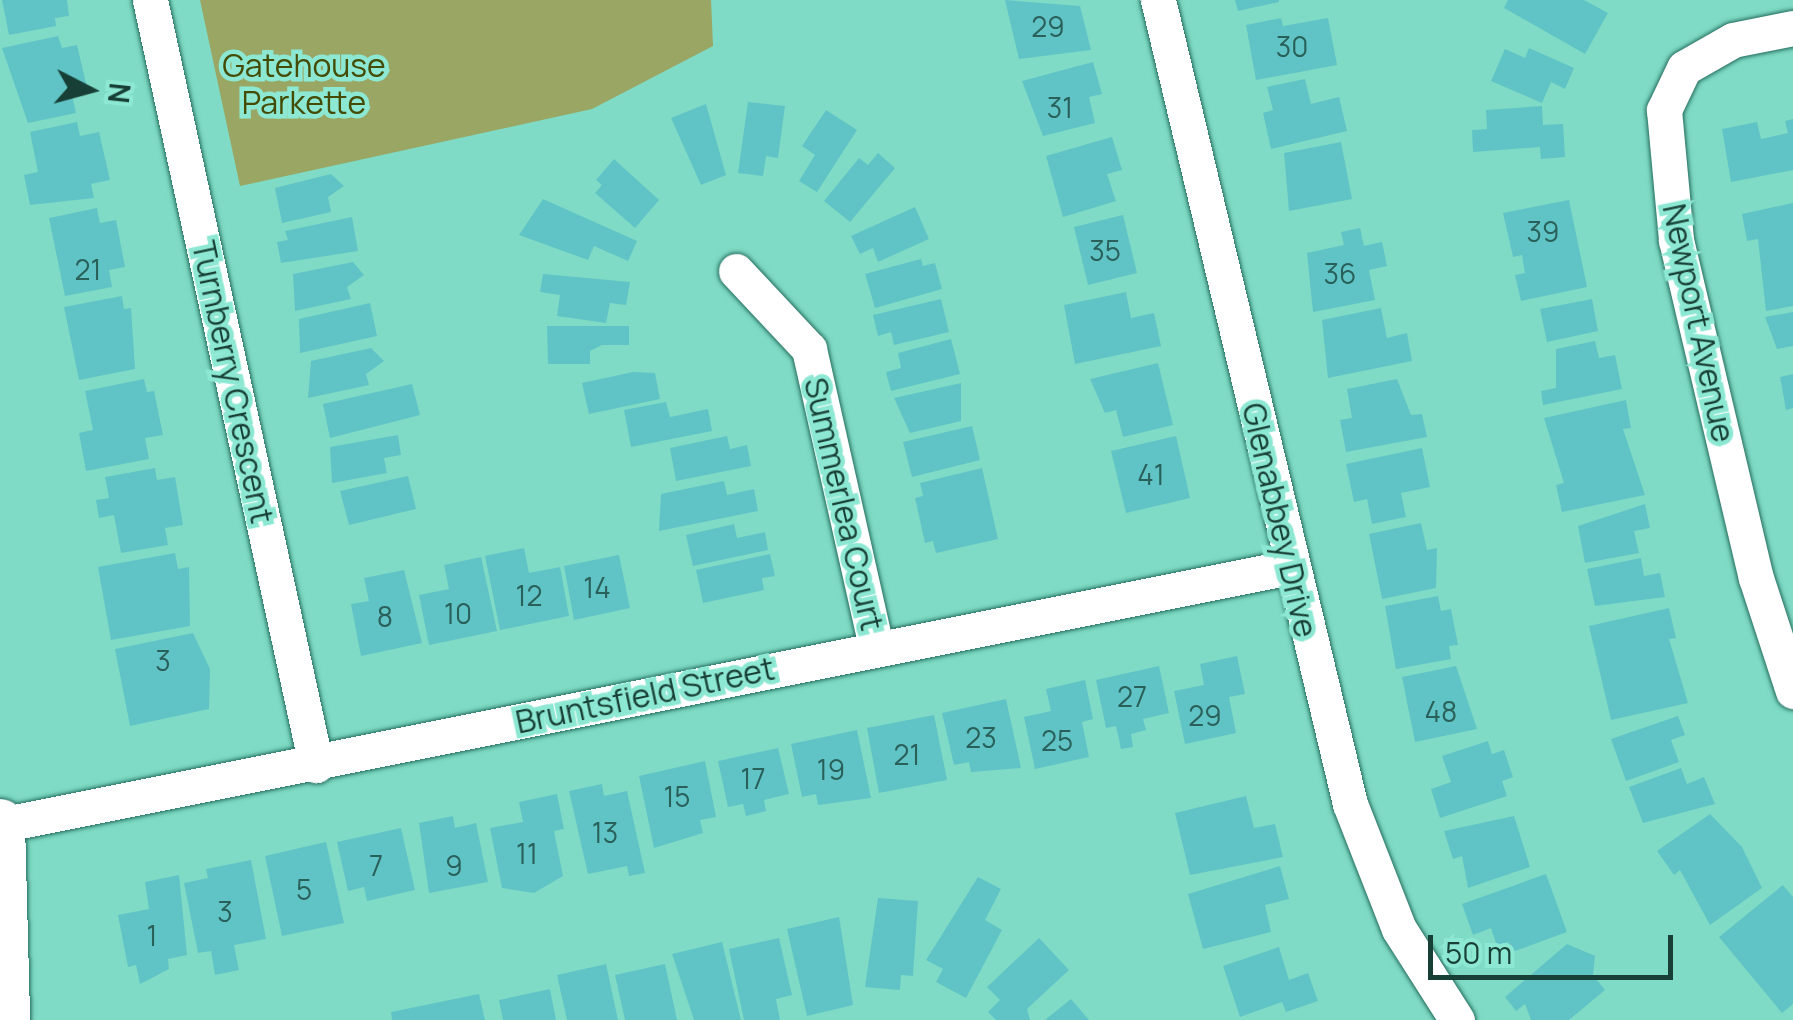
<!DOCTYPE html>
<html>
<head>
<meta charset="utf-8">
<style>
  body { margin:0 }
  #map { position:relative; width:1793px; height:1020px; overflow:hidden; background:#7fdbc5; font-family:Manrope,sans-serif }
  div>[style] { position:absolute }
  .green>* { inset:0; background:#9aa663 }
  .building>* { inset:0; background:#60c4c6 }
  .roads { filter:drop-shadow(0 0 2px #256d5e) drop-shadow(0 0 2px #256d5e) }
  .minor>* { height:35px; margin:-17.5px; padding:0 17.5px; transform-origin:17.5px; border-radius:17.5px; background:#fff }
  .secondary>* { height:50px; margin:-25px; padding:0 25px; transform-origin:25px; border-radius:25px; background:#fff }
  span { translate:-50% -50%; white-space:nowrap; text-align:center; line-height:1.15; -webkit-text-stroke:9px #8ce8d2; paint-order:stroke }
  .number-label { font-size:28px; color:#2a605a }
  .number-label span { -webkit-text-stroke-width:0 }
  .park-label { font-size:32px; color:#434b05 }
  .street-label { font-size:32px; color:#183f36 }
  .north { position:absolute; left:40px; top:40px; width:100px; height:100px; -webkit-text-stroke:8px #8ce8d2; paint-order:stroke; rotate:96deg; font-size:28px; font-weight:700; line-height:40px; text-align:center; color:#183f36 }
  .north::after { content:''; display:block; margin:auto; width:35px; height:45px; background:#183f36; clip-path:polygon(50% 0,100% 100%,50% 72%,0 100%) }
  .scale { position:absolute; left:1428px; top:935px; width:245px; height:45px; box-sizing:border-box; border:5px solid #183f36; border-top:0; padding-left:12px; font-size:30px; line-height:35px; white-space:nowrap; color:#183f36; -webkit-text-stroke:8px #8ce8d2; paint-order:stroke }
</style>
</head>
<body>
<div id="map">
  <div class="green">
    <i style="clip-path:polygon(200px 0,711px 0,713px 46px,592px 109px,240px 186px)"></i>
  </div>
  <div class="building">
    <i style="clip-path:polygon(2px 0,67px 0,69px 16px,55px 18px,56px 26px,9px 35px)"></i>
    <i style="clip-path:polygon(1005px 0,1080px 6px,1091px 50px,1019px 59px)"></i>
    <i style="clip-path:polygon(1235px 0,1279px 0,1279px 2px,1238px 11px)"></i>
    <i style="clip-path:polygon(1508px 0,1584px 0,1608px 13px,1585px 54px,1504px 8px)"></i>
    <i style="clip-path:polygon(1281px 18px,1283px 26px,1328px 18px,1337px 65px,1256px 80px,1246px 25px)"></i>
    <i style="clip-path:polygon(58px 36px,62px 48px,77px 45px,88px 92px,72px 96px,76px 113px,28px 123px,2px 48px)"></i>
    <i style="clip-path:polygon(1529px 48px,1574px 68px,1565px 89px,1551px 82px,1542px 103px,1491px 81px,1505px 49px,1525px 58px)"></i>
    <i style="clip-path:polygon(1093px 62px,1102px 94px,1089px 97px,1095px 123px,1043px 136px,1022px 81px)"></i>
    <i style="clip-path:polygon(1305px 79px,1311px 104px,1339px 97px,1347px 131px,1271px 149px,1263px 113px,1273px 110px,1267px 87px)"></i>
    <i style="clip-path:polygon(748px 102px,785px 106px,778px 158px,766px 156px,763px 176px,738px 173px)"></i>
    <i style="clip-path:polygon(706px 104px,726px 175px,701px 185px,671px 118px)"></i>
    <i style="clip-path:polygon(1542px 106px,1543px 125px,1563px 124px,1565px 157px,1541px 159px,1540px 147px,1473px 152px,1472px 130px,1487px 129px,1486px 110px)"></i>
    <i style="clip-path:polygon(826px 110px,857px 130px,817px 192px,799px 181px,815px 155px,802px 146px)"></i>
    <i style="clip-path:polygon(1793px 119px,1793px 170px,1731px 182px,1722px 129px,1757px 122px,1761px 139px,1788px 133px,1785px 121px)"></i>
    <i style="clip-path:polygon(77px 122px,80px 136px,99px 132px,110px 180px,91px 184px,94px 198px,30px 205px,24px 175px,38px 172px,30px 132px)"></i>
    <i style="clip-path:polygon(1112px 137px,1122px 170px,1107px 174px,1116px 201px,1063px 217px,1046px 156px)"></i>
    <i style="clip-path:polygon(1341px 142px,1352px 199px,1289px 211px,1284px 153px)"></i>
    <i style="clip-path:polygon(878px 153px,895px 168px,850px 222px,824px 201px,859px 158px,868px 165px)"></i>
    <i style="clip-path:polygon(614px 159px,659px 200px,635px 228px,595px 193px,602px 185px,596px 180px)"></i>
    <i style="clip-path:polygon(331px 174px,344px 186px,328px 197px,331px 212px,282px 223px,275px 188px)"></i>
    <i style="clip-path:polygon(543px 199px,637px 241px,628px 261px,594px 246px,588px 260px,519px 235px)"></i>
    <i style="clip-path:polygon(1569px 200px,1587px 287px,1521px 301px,1515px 275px,1525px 273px,1522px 255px,1513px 257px,1503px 213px)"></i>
    <i style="clip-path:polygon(1793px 203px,1793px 306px,1766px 311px,1758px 239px,1747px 241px,1742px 214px)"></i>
    <i style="clip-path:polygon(915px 207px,929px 239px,878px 262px,873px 248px,860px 254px,851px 236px)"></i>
    <i style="clip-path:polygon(97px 208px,100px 223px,116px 220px,125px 267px,109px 270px,112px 287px,65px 296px,49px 218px)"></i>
    <i style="clip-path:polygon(1123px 215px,1137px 273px,1088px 285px,1074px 227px)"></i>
    <i style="clip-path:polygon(352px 217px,358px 251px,281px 263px,277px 242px,288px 240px,285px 231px)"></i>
    <i style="clip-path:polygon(1360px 228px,1364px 246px,1382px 242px,1387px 266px,1369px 270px,1375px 300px,1313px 312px,1307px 253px,1344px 245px,1341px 232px)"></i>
    <i style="clip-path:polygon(921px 259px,923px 266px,935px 263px,942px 289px,875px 308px,865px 274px)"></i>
    <i style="clip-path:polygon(353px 262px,364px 275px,347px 287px,351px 299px,295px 311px,293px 274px)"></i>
    <i style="clip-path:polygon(543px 274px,630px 282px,626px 305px,610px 303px,606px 323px,557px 316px,560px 295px,540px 292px)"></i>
    <i style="clip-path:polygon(1126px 292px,1131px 318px,1154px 313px,1161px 346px,1075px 364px,1064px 305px)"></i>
    <i style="clip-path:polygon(122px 296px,124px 309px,131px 308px,135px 369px,79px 380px,64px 307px)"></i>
    <i style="clip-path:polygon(941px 299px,949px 332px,894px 345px,891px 332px,878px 336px,873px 315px)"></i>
    <i style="clip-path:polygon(1592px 299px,1598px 331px,1547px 342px,1540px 309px)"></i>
    <i style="clip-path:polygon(370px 303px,377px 336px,300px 353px,299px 319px)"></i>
    <i style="clip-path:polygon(1381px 308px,1387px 338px,1407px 333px,1412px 361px,1328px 378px,1322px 320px)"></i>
    <i style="clip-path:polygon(1793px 312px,1793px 346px,1777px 349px,1765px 317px)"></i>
    <i style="clip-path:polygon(547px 326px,629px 326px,629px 345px,602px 345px,590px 351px,590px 364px,548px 364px)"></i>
    <i style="clip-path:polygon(951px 339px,960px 374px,891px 391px,886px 372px,901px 368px,898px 353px)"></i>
    <i style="clip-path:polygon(1595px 341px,1599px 358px,1615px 355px,1622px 389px,1543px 405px,1541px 391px,1556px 388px,1556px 349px)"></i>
    <i style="clip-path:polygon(371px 348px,384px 361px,366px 374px,369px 385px,308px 398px,311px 361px)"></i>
    <i style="clip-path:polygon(1158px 363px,1173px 425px,1123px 437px,1116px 410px,1105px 413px,1090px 379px)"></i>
    <i style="clip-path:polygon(633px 372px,655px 373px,660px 399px,589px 414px,582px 383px)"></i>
    <i style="clip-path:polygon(1793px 374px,1793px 408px,1786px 410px,1780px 377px)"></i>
    <i style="clip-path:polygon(144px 379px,147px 392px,154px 391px,163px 435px,145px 438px,149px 459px,86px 471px,79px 433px,93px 430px,85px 391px)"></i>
    <i style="clip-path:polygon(1397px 379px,1411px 415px,1422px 414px,1427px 437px,1346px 452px,1340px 420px,1352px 418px,1347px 389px)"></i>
    <i style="clip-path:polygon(961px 383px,961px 421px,910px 433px,894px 398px)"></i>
    <i style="clip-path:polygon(412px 384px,420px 415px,330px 438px,323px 404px)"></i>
    <i style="clip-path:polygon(1626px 400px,1631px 428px,1623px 429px,1645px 495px,1562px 512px,1556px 485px,1564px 483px,1544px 418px)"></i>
    <i style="clip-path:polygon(666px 402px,670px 417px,708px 409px,712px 431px,631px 447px,624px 410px)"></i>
    <i style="clip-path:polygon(972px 426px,980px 460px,912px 477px,903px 442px)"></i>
    <i style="clip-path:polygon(398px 435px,401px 455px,384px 458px,387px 473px,332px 483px,330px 447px)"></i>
    <i style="clip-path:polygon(727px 436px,730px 449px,747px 445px,751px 466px,676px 481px,670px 448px)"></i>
    <i style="clip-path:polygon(1176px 436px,1190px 498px,1126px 513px,1111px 451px)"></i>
    <i style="clip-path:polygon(1422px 448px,1430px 487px,1401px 493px,1406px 517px,1372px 524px,1367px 499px,1354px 502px,1346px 464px)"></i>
    <i style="clip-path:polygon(155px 468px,157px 480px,175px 477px,183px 525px,165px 528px,168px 545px,121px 553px,114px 515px,99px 518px,96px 500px,109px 498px,105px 477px)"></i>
    <i style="clip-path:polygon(982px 468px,998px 539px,936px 553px,933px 541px,925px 543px,915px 498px,923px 496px,920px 483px)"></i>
    <i style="clip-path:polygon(408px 476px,416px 509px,349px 525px,340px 491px)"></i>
    <i style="clip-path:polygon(724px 481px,727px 495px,754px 489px,758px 511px,659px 531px,661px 494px)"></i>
    <i style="clip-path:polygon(1645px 504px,1650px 528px,1634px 531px,1639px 553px,1585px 563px,1578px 526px)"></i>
    <i style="clip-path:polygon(1421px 523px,1427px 550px,1437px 548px,1436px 588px,1382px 599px,1369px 534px)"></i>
    <i style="clip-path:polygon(734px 524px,737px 538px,765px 532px,768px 550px,693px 566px,686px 535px)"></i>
    <i style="clip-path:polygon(524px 548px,529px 573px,560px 567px,569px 616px,500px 630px,485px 556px)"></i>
    <i style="clip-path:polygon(175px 553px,178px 569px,189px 567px,190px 626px,111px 640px,98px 567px)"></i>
    <i style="clip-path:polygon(770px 554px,775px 576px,762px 578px,764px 590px,703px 603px,696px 570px)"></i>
    <i style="clip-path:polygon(619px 555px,630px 608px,574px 620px,564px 566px)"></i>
    <i style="clip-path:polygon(481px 557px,497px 631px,429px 645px,419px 595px,449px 589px,444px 565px)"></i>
    <i style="clip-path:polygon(1641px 558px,1644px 576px,1660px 573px,1665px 597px,1595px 606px,1587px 569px)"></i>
    <i style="clip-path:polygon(404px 570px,422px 643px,361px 656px,351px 604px,369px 601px,364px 578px)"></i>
    <i style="clip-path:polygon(1438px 596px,1441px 611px,1451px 609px,1458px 645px,1449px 646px,1451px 659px,1396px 669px,1385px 606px)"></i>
    <i style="clip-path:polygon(1669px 608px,1676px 638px,1669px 639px,1688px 703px,1611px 720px,1589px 626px)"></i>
    <i style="clip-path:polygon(193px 633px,210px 669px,209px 709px,130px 726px,115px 649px)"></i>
    <i style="clip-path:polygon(1237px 656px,1245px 694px,1229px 697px,1236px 733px,1185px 744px,1174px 691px,1204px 685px,1200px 664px)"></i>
    <i style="clip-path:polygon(1159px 666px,1169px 713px,1143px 719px,1146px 730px,1131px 734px,1133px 747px,1121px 749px,1116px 726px,1106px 728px,1096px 680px)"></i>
    <i style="clip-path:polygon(1456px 666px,1477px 729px,1415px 742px,1402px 677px)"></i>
    <i style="clip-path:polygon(1085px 680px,1093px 719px,1082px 722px,1089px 757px,1035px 769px,1024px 717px,1051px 711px,1046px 689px)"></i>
    <i style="clip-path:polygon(1006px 699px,1021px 768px,971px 772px,969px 762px,954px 765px,942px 713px)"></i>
    <i style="clip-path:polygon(934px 715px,947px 780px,879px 793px,867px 728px)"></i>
    <i style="clip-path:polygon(1678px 716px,1685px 735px,1671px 740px,1679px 762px,1626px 781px,1611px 739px)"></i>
    <i style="clip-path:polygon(857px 730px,871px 798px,818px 805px,816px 794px,802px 797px,791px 744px)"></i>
    <i style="clip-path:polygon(1488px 741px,1492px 754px,1504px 750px,1513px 777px,1502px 781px,1507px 796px,1440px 818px,1431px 789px,1451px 782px,1442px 756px)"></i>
    <i style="clip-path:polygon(778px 748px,789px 794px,764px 800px,766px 811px,746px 816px,743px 804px,728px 807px,718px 761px)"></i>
    <i style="clip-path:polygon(705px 761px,716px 817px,700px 820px,703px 833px,654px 848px,639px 776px)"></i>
    <i style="clip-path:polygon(1681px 768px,1687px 784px,1704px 777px,1715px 804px,1643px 823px,1629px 787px)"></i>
    <i style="clip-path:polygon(602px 784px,604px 796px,627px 791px,645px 873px,629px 876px,627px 866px,588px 874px,569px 791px)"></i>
    <i style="clip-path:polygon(557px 794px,564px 829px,554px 831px,563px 876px,534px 893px,502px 888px,490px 828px,523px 822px,519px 802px)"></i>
    <i style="clip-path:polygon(1246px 796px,1254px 828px,1275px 824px,1283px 857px,1190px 875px,1175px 813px)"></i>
    <i style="clip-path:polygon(1710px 814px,1742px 847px,1762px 888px,1710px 925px,1680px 870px,1674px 875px,1657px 851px)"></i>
    <i style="clip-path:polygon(453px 816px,455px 828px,476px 823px,488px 882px,429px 893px,419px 823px)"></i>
    <i style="clip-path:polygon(1514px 816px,1530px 867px,1468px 888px,1462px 856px,1453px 859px,1444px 831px)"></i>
    <i style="clip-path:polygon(401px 828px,415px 890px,367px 901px,364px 887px,348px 891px,337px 842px)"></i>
    <i style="clip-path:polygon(326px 842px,344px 923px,282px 936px,265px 856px)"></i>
    <i style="clip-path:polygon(251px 860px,266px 939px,234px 945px,239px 970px,215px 975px,211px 951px,198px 953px,184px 883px,208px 878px,206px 869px)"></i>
    <i style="clip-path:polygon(1280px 866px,1289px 899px,1265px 905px,1271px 932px,1203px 949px,1188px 894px)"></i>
    <i style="clip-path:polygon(1546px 874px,1567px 932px,1512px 952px,1508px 942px,1497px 946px,1491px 928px,1473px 935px,1462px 904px)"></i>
    <i style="clip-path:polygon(179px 875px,187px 955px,168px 959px,169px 969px,140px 984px,136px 965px,128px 967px,118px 915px,149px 909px,145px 882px)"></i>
    <i style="clip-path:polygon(978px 877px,1001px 889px,985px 920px,1002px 930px,966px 998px,936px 982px,943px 969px,926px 960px)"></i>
    <i style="clip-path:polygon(1783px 885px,1793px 897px,1793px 1004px,1782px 1013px,1719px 937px)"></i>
    <i style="clip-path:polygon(878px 898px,918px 901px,913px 976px,901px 975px,900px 990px,865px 987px)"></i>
    <i style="clip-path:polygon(839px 917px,853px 1005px,807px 1016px,787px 929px)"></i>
    <i style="clip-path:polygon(779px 938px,792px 995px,776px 999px,780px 1020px,744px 1020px,729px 949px)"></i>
    <i style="clip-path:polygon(1039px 938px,1069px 970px,1027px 1009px,1030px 1020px,996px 1020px,988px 1012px,1000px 1000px,987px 987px)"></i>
    <i style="clip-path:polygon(722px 942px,741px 1020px,694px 1020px,672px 954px)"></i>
    <i style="clip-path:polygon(1567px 944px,1595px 956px,1593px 975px,1605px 990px,1569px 1020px,1531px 1020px,1525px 1004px,1516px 1011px,1505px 997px)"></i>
    <i style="clip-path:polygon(1279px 947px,1289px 980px,1308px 973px,1318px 1001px,1286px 1012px,1282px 1002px,1240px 1017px,1223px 966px)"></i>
    <i style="clip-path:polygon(606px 964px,618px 1020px,567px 1020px,557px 975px)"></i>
    <i style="clip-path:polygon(665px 964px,677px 1020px,625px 1020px,615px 975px)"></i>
    <i style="clip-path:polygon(550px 989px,556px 1020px,503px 1020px,499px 1000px)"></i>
    <i style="clip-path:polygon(479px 994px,485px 1020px,392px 1020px,391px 1012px)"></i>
    <i style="clip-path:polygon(1071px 999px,1089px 1020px,1045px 1020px)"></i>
  </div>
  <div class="roads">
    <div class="minor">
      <i style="left:150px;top:0;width:783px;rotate:77.76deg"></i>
      <i style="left:1158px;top:0;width:827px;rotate:76.57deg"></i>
      <i style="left:1350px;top:804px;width:134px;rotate:68.6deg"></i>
      <i style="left:1399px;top:929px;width:108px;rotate:57.5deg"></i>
      <i style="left:1793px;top:28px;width:61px;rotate:168.7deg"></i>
      <i style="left:1733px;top:40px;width:56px;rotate:150.3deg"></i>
      <i style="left:1684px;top:68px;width:47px;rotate:115.5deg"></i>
      <i style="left:1664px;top:110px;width:131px;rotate:84.7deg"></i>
      <i style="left:1676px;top:240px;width:347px;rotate:76.7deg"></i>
      <i style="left:1756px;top:578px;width:119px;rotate:71.9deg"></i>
      <i style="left:736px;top:271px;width:107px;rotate:46.9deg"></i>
      <i style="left:809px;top:349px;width:304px;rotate:77.3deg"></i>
      <i style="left:0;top:825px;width:1316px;rotate:-11.31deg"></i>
    </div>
    <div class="secondary">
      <i style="left:0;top:824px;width:196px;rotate:88.5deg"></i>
    </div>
  </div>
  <div class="number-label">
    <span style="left:1048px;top:26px">29</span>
    <span style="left:1292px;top:46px">30</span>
    <span style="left:1060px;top:107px">31</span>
    <span style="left:1543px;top:231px">39</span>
    <span style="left:1105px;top:250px">35</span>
    <span style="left:88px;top:269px">21</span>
    <span style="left:1340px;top:273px">36</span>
    <span style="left:1151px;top:474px">41</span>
    <span style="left:597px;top:587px">14</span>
    <span style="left:529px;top:595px">12</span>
    <span style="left:458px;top:613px">10</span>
    <span style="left:385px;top:616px">8</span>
    <span style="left:163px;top:660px">3</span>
    <span style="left:1132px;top:696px">27</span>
    <span style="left:1441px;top:711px">48</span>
    <span style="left:1205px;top:715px">29</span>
    <span style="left:981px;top:737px">23</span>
    <span style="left:1057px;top:740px">25</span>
    <span style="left:907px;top:754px">21</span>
    <span style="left:831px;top:769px">19</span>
    <span style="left:753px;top:778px">17</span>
    <span style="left:677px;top:796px">15</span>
    <span style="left:605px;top:832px">13</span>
    <span style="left:527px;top:853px">11</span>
    <span style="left:376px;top:865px">7</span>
    <span style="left:454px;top:865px">9</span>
    <span style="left:304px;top:889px">5</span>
    <span style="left:225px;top:911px">3</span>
    <span style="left:152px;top:935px">1</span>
  </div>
  <div class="park-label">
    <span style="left:304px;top:84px">Gatehouse<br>Parkette</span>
  </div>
  <div class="street-label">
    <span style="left:1699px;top:323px;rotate:78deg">Newport Avenue</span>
    <span style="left:233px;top:382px;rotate:78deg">Turnberry Crescent</span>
    <span style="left:844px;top:504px;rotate:77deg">Summerlea Court</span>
    <span style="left:1280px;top:520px;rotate:77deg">Glenabbey Drive</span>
    <span style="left:645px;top:695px;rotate:-12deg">Bruntsfield Street</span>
  </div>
  <div class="north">N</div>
  <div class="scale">50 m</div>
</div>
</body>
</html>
